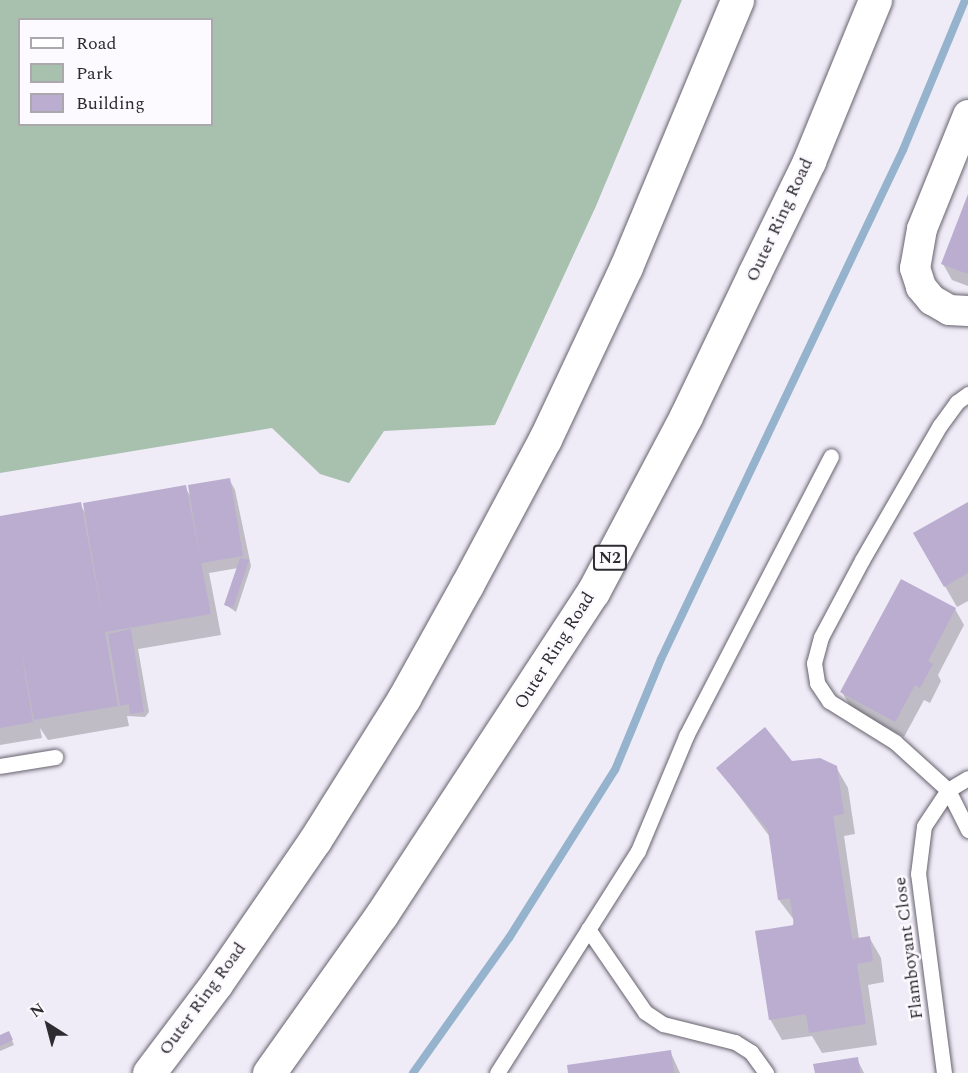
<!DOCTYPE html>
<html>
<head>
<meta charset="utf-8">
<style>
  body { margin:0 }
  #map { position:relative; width:968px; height:1073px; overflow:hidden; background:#efebf7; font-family:Spectral,serif }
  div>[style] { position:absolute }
  .green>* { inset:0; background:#a8c1af }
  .shadow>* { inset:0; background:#0003 }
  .stream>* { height:8px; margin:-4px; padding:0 4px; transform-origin:4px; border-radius:4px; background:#95b3cd }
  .building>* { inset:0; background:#baadd0 }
  .roads { filter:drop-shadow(0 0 2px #66636d) drop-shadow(0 0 2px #66636d) }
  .lane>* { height:15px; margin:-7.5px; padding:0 7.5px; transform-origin:7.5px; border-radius:7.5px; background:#fff }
  .street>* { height:30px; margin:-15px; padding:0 15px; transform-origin:15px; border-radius:15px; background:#fff }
  .highway>* { height:33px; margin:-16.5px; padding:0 16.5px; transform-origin:16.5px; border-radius:16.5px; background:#fff }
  span { translate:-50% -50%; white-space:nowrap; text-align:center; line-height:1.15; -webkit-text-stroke:5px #fcfaff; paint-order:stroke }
  .shield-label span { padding:2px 4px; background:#fcfaff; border:2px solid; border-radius:4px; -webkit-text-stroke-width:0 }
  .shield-label { font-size:16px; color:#2e2c30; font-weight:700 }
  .street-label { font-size:18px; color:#2e2c30 }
  .legend { position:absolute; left:18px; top:18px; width:195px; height:108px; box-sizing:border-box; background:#fcfaff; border:2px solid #aaa8ac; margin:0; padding:8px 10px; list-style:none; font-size:18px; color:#2e2c30 }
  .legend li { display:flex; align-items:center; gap:12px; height:30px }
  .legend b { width:30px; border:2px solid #aaa8ac }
  .north { position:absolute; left:18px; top:995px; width:60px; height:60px; -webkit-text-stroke:4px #fcfaff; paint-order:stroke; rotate:324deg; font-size:16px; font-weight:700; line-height:24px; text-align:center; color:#2e2c30 }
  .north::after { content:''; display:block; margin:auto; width:21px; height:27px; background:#2e2c30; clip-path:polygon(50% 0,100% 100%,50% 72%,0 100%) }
</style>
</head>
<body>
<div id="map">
  <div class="green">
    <i style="clip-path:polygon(evenodd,0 0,682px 0,596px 206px,495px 425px,384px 431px,349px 483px,320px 474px,272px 428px,0 473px,0 0,20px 20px,212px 20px,212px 124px,20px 124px,20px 20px)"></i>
  </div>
  <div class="shadow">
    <i style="clip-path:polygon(968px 198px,968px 286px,952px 280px,943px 264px)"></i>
    <i style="clip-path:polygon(229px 479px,235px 490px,251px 566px,236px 612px,226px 605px,238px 568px,209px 573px,221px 635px,138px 649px,149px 712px,145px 717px,127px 716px,129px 726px,48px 740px,40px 728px,42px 738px,0 745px,0 523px,80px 504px,86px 514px,185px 487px,191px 497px)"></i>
    <i style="clip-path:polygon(968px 504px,968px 601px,957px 607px,915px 534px)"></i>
    <i style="clip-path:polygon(955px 609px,964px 625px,938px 675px,941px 681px,930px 703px,924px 700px,904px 737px,851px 708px,842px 692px)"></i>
    <i style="clip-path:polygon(792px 762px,836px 767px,848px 788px,855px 834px,844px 836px,859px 939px,869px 937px,881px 958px,884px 982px,868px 985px,877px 1045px,822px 1053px,812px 1036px,782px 1040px,770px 1019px,794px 920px,779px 900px,770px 837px,718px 768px)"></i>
    <i style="clip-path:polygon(0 1036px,11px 1038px,14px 1045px,0 1051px)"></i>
    <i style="clip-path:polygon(670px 1051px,680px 1073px,569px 1073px)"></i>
    <i style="clip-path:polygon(857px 1059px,864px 1073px,816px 1073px)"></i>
  </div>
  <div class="stream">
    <i style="left:413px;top:1073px;width:166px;rotate:-54.6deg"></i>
    <i style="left:509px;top:938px;width:199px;rotate:-57.8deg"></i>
    <i style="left:615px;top:770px;width:120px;rotate:-67.5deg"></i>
    <i style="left:661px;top:659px;width:564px;rotate:-64.57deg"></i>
    <i style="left:903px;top:150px;width:162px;rotate:-67.5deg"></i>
  </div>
  <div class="building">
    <i style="clip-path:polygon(968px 194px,968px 274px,941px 264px)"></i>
    <i style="clip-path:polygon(230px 478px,243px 556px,201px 563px,188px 485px)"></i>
    <i style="clip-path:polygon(186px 485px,211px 614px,105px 632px,118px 706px,34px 720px,18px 632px,33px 722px,0 728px,0 516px,81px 502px,105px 632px,83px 503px)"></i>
    <i style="clip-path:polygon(968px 502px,968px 573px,944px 587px,913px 533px)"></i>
    <i style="clip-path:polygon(240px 558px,249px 560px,233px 608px,224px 605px)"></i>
    <i style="clip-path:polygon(901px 579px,956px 608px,928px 661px,933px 664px,920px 688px,915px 685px,895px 722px,840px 692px)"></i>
    <i style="clip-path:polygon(131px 629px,144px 712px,130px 714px,129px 704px,120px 706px,108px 634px)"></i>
    <i style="clip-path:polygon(765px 727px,792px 761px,820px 758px,837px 766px,844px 814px,833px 816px,852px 939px,870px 936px,873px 961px,857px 964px,866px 1024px,809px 1033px,806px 1014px,769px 1020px,755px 931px,794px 925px,790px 898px,778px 900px,768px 830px,716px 768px)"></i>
    <i style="clip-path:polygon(9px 1031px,13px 1040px,0 1046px,0 1035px)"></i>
    <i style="clip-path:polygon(671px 1050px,674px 1073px,568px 1073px,567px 1065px)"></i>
    <i style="clip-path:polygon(858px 1057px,860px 1073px,815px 1073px,813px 1064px)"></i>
  </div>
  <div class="roads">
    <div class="lane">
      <i style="left:968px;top:394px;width:14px;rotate:144deg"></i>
      <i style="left:957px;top:402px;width:29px;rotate:126deg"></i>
      <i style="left:940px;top:425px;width:156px;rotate:120deg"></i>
      <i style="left:862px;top:560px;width:87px;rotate:118deg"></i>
      <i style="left:821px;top:637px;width:27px;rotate:105deg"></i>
      <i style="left:814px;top:663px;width:20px;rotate:81deg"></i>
      <i style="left:817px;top:683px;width:22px;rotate:56deg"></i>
      <i style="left:829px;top:701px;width:78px;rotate:31.8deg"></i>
      <i style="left:895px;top:742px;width:72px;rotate:42.2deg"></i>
      <i style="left:948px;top:790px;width:45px;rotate:63.4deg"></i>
      <i style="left:0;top:766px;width:56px;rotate:-9.3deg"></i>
      <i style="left:588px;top:929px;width:101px;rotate:55.5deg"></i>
      <i style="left:645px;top:1012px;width:22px;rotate:34deg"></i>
      <i style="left:663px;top:1024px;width:74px;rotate:14deg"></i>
      <i style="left:735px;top:1042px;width:19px;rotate:32deg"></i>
      <i style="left:751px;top:1052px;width:26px;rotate:54deg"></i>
      <i style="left:497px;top:1073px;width:263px;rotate:-57.6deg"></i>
      <i style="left:638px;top:851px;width:125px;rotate:-67.3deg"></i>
      <i style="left:686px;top:736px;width:315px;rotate:-62.6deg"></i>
      <i style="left:944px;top:1073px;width:201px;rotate:-97.4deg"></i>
      <i style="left:918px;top:874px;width:48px;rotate:-82.9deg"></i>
      <i style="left:924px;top:826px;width:43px;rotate:-56.3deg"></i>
      <i style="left:948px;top:790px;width:23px;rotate:-31deg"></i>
    </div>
    <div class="street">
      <i style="left:968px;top:115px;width:123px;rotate:112deg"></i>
      <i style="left:922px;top:229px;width:40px;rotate:100deg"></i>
      <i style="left:915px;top:268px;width:20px;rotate:72deg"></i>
      <i style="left:921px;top:287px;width:17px;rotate:50deg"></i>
      <i style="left:932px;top:300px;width:20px;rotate:30deg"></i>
      <i style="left:949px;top:310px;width:19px;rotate:3deg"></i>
    </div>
    <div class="highway">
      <i style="left:149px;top:1073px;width:111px;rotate:-53deg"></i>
      <i style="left:216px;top:984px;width:175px;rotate:-55.5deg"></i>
      <i style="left:315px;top:840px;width:168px;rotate:-57.9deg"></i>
      <i style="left:404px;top:698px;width:129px;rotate:-60.9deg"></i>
      <i style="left:467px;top:585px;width:166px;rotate:-61.9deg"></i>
      <i style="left:545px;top:439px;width:190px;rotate:-64.8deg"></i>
      <i style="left:626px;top:267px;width:289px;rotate:-67.4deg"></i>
      <i style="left:269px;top:1073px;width:195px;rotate:-54.6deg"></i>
      <i style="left:382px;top:914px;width:385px;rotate:-56.8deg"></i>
      <i style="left:593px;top:592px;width:199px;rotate:-62.1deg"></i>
      <i style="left:686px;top:416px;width:157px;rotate:-64.4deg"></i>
      <i style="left:754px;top:274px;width:126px;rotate:-64deg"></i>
      <i style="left:809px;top:161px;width:174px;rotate:-67.7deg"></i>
    </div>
  </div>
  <div class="shield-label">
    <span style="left:610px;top:558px">N2</span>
  </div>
  <div class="street-label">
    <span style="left:780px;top:220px;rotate:-65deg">Outer Ring Road</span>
    <span style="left:555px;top:651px;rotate:-58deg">Outer Ring Road</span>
    <span style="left:909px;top:948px;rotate:-97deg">Flamboyant Close</span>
    <span style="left:203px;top:999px;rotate:-54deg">Outer Ring Road</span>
  </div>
  <ul class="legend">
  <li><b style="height:8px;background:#fff"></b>Road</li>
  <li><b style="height:16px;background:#a8c1af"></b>Park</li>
  <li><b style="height:16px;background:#baadd0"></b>Building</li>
  </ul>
  <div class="north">N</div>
</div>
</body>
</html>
